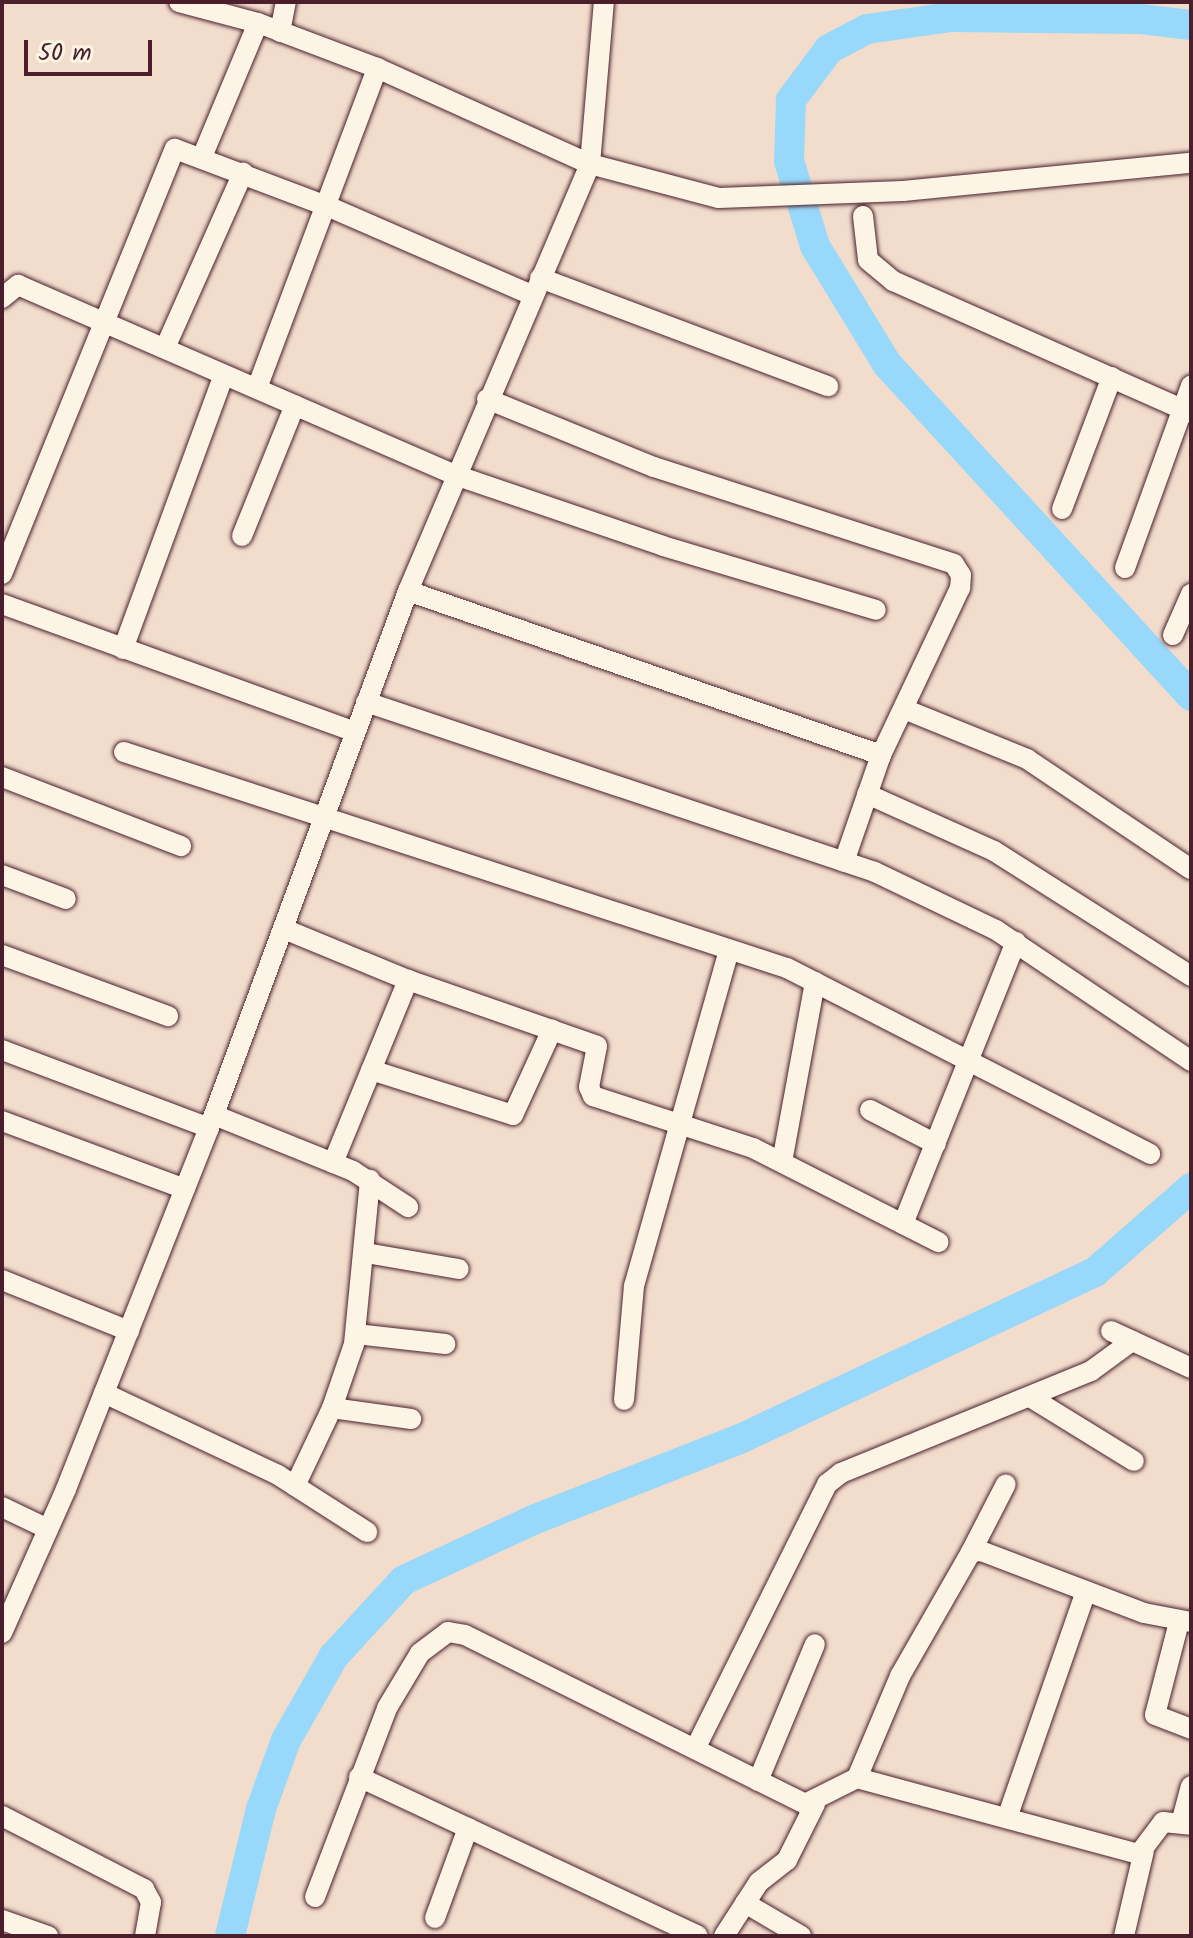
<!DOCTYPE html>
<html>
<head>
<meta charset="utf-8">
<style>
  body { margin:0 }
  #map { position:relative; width:1193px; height:1938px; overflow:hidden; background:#f2ddcd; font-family:Kalam,sans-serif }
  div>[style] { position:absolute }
  .river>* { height:30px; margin:-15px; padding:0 15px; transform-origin:15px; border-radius:15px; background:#98d8fa }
  .roads { filter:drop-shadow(0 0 2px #4a1f2b) drop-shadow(0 0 2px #4a1f2b) }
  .street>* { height:20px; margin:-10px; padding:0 10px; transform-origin:10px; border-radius:10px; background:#fcf5e5 }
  span { translate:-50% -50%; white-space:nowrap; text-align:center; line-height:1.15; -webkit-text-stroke:7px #fcf5e5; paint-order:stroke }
  .frame { position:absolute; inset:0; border:4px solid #4a1f2b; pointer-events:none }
  .scale { position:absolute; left:24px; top:40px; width:128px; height:36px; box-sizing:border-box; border:4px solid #4a1f2b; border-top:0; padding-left:10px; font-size:24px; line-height:28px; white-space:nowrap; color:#4a1f2b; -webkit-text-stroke:6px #fcf5e5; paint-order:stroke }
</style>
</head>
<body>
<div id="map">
  <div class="river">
    <i style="left:1191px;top:25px;width:50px;rotate:-173.2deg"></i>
    <i style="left:1141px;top:19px;width:190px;rotate:-179.4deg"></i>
    <i style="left:951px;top:17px;width:85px;rotate:171.9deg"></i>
    <i style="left:867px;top:29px;width:43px;rotate:152.2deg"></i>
    <i style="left:829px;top:49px;width:64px;rotate:126.7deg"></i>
    <i style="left:791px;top:100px;width:61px;rotate:91.9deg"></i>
    <i style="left:789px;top:161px;width:89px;rotate:73deg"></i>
    <i style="left:815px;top:246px;width:138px;rotate:58.6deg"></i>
    <i style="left:887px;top:364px;width:450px;rotate:47.5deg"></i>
    <i style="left:230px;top:1936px;width:131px;rotate:-76.3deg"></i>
    <i style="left:261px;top:1809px;width:73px;rotate:-70.1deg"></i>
    <i style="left:286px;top:1740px;width:97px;rotate:-60.3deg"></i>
    <i style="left:334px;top:1656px;width:103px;rotate:-47.4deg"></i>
    <i style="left:404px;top:1580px;width:142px;rotate:-24.9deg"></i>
    <i style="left:533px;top:1520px;width:222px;rotate:-21.4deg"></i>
    <i style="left:740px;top:1439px;width:392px;rotate:-25.2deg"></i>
    <i style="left:1095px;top:1272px;width:128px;rotate:-41.2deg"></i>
  </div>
  <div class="roads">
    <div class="street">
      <i style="left:179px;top:2px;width:82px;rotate:14.9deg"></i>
      <i style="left:258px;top:23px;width:127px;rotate:20.7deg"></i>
      <i style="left:377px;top:68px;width:234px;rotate:24.3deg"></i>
      <i style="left:590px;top:164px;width:133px;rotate:14.8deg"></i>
      <i style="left:719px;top:198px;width:184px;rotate:-2.2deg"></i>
      <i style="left:903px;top:191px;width:289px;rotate:-5.6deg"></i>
      <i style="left:280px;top:32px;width:31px;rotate:-79deg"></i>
      <i style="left:202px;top:157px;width:145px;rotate:-67.3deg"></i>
      <i style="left:863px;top:216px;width:44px;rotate:83.5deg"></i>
      <i style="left:868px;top:260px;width:33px;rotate:40deg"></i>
      <i style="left:893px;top:281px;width:326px;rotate:23.9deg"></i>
      <i style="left:540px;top:278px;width:308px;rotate:20.6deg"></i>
      <i style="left:2px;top:298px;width:21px;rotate:-39deg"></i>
      <i style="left:18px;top:285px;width:477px;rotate:23.5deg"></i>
      <i style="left:455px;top:475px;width:220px;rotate:18.8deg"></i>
      <i style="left:663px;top:546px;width:222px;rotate:16.7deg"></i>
      <i style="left:165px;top:348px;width:192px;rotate:-66deg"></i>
      <i style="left:257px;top:388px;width:342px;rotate:-69.4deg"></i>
      <i style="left:487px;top:399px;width:180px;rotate:22.2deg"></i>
      <i style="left:654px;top:467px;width:315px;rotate:17.9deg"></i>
      <i style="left:954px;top:564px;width:13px;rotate:58deg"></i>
      <i style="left:961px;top:575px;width:13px;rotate:94deg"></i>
      <i style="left:960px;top:588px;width:185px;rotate:115.3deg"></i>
      <i style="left:881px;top:755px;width:113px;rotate:109.1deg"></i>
      <i style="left:1062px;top:509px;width:141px;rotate:-69.3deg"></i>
      <i style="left:242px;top:536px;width:141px;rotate:-68deg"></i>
      <i style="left:1125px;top:568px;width:194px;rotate:-70.1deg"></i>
      <i style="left:2px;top:574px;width:459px;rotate:-67.9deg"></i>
      <i style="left:175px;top:149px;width:162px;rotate:20.6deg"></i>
      <i style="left:327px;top:206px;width:223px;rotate:23.5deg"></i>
      <i style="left:408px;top:591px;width:501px;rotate:19.12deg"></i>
      <i style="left:2px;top:604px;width:375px;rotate:19.9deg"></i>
      <i style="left:1173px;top:635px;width:45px;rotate:-66.3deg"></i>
      <i style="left:123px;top:649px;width:292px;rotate:-69.8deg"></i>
      <i style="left:366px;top:702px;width:537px;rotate:18.47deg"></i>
      <i style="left:875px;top:872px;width:134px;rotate:25.6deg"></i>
      <i style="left:996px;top:930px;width:235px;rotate:33.9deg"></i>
      <i style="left:904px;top:709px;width:133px;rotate:22.1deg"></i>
      <i style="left:1027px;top:759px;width:197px;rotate:33.9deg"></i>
      <i style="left:124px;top:752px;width:697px;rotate:18.05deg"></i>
      <i style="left:787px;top:968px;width:408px;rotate:27.1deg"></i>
      <i style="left:2px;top:777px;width:192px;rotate:21.1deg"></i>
      <i style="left:867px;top:794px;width:139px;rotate:24.2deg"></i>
      <i style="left:994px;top:851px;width:233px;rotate:32.4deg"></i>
      <i style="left:2px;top:875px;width:68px;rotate:20.6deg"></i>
      <i style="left:284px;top:929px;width:134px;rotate:22.4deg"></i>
      <i style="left:408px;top:980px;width:200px;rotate:19.2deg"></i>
      <i style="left:597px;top:1046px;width:42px;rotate:101deg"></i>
      <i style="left:589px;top:1087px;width:10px;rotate:66deg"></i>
      <i style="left:593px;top:1096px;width:168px;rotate:18deg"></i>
      <i style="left:753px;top:1148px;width:208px;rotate:26.9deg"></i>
      <i style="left:2px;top:955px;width:177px;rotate:20.2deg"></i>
      <i style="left:2px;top:1050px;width:221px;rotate:20.6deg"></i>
      <i style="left:371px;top:1070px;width:149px;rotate:17.6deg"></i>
      <i style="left:513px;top:1115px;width:94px;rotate:-65.4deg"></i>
      <i style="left:870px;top:1110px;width:74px;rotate:27.3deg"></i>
      <i style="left:214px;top:1115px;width:150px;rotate:21.9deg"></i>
      <i style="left:353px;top:1171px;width:66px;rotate:33.2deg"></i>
      <i style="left:2px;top:1121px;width:195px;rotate:20.4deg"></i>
      <i style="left:782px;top:1162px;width:183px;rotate:-79.6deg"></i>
      <i style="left:333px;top:1163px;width:198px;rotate:-67.7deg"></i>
      <i style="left:903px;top:1224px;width:304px;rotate:-68.2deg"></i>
      <i style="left:366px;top:1253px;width:94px;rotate:9.8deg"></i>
      <i style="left:2px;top:1280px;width:137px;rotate:21.9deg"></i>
      <i style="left:1111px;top:1331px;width:88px;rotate:24.8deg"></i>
      <i style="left:356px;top:1334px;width:90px;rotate:6.4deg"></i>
      <i style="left:104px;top:1393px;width:192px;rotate:25.2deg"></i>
      <i style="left:278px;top:1475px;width:106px;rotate:32.6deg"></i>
      <i style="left:1030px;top:1397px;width:122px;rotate:31.6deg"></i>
      <i style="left:624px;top:1400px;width:114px;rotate:-85deg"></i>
      <i style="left:634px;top:1286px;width:348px;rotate:-74.2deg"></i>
      <i style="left:332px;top:1408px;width:80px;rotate:7.9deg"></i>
      <i style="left:295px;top:1486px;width:86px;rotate:-64.6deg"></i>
      <i style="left:332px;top:1408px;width:68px;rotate:-71deg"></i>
      <i style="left:354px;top:1344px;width:165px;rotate:-84.4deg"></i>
      <i style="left:2px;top:1507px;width:51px;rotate:25.6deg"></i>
      <i style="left:971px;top:1552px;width:76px;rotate:-62.8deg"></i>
      <i style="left:1179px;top:1622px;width:96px;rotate:104.5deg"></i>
      <i style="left:1155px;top:1715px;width:39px;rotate:21deg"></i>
      <i style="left:2px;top:1633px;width:158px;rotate:-66deg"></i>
      <i style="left:66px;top:1489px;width:388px;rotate:-68.4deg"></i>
      <i style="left:209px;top:1128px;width:573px;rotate:-69.67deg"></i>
      <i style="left:408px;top:591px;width:464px;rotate:-66.9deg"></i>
      <i style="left:590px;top:164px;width:163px;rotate:-85.1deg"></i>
      <i style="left:695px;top:1749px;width:296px;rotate:-63.5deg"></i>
      <i style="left:827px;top:1484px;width:18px;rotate:-38deg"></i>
      <i style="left:841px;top:1473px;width:270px;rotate:-22.2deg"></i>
      <i style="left:1091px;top:1371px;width:51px;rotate:-36.2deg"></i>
      <i style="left:359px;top:1777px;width:374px;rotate:25.1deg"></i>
      <i style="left:857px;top:1778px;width:111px;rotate:-67.1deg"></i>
      <i style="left:900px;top:1676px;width:143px;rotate:-60.2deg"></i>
      <i style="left:971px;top:1552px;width:10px;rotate:-6deg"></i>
      <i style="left:981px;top:1551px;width:174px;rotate:20.8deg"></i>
      <i style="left:1144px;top:1613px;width:48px;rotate:10.8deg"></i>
      <i style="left:758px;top:1781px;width:148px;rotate:-67.4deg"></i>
      <i style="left:2px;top:1816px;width:160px;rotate:27.2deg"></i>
      <i style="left:144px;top:1889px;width:15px;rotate:62deg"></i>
      <i style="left:151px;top:1902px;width:35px;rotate:100deg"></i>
      <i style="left:1007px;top:1818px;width:240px;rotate:-70.8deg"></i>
      <i style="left:1181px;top:1823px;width:38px;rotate:-75deg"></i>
      <i style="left:315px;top:1897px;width:202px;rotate:-69.1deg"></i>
      <i style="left:387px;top:1708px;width:64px;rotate:-59deg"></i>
      <i style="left:420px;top:1653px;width:35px;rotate:-37deg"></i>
      <i style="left:448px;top:1632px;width:17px;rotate:10deg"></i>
      <i style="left:465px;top:1635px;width:380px;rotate:26.4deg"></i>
      <i style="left:805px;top:1804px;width:58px;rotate:-26.6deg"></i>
      <i style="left:857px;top:1778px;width:292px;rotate:15.1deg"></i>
      <i style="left:1139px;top:1854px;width:40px;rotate:-53deg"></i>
      <i style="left:1163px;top:1822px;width:28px;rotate:6deg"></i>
      <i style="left:745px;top:1903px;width:65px;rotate:30.5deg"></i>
      <i style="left:435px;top:1918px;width:96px;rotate:-69.9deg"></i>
      <i style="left:2px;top:1920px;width:49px;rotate:19.2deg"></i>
      <i style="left:724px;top:1936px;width:64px;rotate:-57.1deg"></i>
      <i style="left:759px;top:1882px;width:36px;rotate:-38deg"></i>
      <i style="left:787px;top:1860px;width:63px;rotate:-63.4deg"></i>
      <i style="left:1124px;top:1936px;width:87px;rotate:-76.8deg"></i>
    </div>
  </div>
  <div class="frame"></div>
  <div class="scale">50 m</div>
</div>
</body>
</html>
